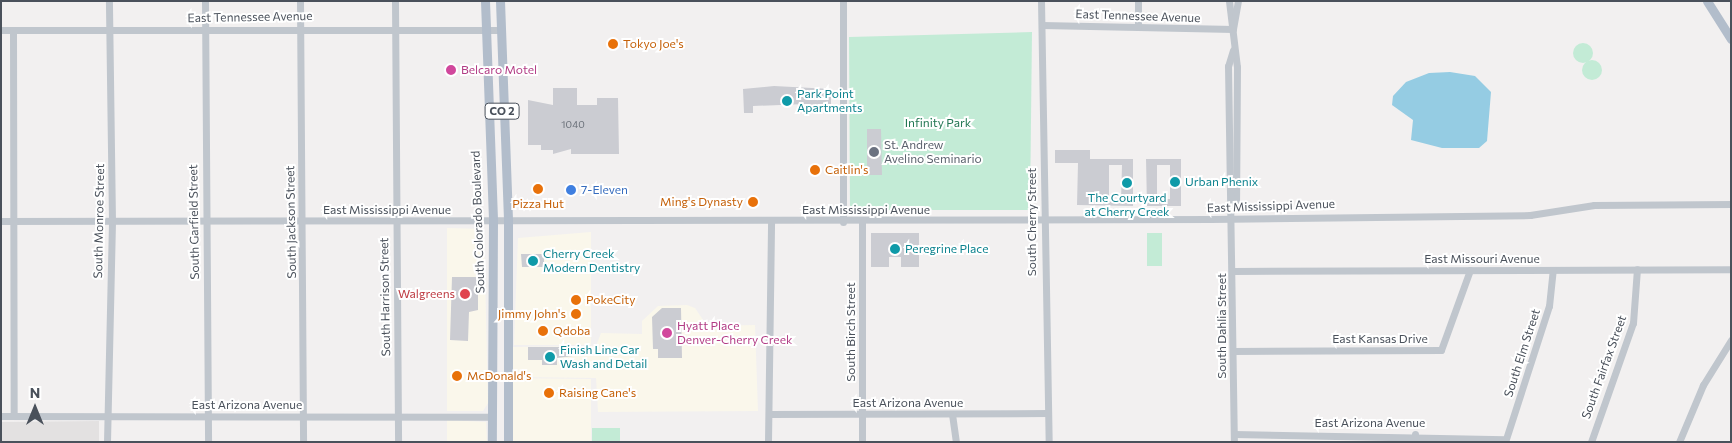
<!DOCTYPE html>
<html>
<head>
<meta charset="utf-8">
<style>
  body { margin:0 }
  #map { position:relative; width:1732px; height:443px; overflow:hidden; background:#f2f0f0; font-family:Commissioner,sans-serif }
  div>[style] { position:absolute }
  .commercial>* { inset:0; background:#faf7eb }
  .education>* { inset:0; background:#e3e1e1 }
  .green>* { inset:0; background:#c3ebd6 }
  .round { border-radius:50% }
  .water>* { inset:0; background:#95cce3 }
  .building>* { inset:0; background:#cbccd2 }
  .minor>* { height:7px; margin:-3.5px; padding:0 3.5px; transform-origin:3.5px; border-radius:3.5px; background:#c0c6cd }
  .major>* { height:9px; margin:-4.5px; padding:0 4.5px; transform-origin:4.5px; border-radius:4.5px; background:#b2bdcb }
  .dots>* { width:14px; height:14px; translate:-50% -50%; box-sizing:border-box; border:2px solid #fff; border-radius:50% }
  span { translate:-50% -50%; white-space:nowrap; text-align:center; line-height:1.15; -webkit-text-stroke:4px #fff; paint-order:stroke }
  .number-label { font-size:10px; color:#6a7079 }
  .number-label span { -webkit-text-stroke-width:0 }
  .shield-label span { padding:1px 4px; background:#fff; border:1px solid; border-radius:4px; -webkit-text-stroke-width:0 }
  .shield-label { font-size:11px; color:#4a515b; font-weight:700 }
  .street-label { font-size:12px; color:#4a515b }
  .food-label { font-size:12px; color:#c56008 }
  .left { translate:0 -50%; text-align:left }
  .right { translate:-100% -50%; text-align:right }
  .hotel-label { font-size:12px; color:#b23c85 }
  .culture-label { font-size:12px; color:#0d838f }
  .park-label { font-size:12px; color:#217652 }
  .worship-label { font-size:12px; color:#5b616d }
  .shop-label { font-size:12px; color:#366cbe }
  .health-label { font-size:12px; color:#be3a42 }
  .frame { position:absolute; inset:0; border:2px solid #4a515b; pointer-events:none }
  .north { position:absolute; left:10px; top:383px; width:50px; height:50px; -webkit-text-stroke:4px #fff; paint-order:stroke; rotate:0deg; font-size:14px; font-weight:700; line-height:20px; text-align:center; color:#4a515b }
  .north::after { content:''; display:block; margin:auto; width:18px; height:22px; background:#4a515b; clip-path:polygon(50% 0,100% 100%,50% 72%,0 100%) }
</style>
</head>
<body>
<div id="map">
  <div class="commercial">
    <i style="clip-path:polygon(447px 228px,484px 229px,488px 403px,483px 411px,447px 411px)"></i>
    <i style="clip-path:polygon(591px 232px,591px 345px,514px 345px,518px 238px)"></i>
    <i style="clip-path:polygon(687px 305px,695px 308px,707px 326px,755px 325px,758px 411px,598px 412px,596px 378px,510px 377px,511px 347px,596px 346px,601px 333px,642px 334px,642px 321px,658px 306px)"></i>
    <i style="clip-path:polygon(511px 378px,591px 379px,591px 442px,513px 442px)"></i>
    <i style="clip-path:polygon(447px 420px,486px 422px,487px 442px,447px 442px)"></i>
  </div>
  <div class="education">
    <i style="clip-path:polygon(99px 421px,99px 442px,1px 442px,1px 422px)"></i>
  </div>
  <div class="green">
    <i style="clip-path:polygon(1032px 32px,1030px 210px,850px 210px,849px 37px)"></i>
    <i class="round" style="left:1573px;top:43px;width:20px;height:20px"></i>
    <i class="round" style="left:1582px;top:60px;width:20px;height:20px"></i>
    <i style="clip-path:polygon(1147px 233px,1162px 233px,1162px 266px,1147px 266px)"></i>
    <i style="clip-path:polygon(592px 428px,620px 428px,620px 442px,592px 442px)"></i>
  </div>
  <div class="water">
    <i style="clip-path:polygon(1450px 72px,1475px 76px,1491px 92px,1487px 141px,1479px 148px,1442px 148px,1411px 140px,1413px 120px,1392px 105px,1393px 96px,1406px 82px,1429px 73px)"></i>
  </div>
  <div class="building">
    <i style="clip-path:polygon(774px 86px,831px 89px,831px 113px,805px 104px,753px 106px,753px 113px,744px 113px,743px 89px)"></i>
    <i style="clip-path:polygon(553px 88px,577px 88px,577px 105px,597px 105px,597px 98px,618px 98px,619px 154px,571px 154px,571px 149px,553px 154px,553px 150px,541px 150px,541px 145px,528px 145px,528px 100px,553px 105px)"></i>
    <i style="clip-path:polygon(867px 129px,881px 129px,882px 175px,867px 175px)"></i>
    <i style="clip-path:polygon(evenodd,1055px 150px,1090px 150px,1090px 159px,1133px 159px,1133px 206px,1077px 205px,1078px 163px,1055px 163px,1055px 150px,1109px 165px,1122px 165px,1121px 201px,1109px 201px,1109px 165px)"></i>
    <i style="clip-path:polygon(evenodd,1146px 159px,1181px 159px,1181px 206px,1147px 206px,1146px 159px,1157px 165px,1170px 165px,1170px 199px,1157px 199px,1157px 165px)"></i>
    <i style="clip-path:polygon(871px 233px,919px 233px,919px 267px,901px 267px,901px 257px,889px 257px,889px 267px,871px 267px)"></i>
    <i style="clip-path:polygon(521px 254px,544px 254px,544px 267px,522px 267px)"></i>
    <i style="clip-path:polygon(452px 277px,478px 277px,478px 310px,469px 312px,468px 341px,450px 340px)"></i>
    <i style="clip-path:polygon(662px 308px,681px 308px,682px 358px,658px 358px,658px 349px,653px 349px,652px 317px)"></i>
    <i style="clip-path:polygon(528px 347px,581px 347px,581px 355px,557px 358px,557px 365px,542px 365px,542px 360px,528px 360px)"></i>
  </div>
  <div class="minor">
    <i style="left:205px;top:1px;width:441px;rotate:89.6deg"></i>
    <i style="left:300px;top:1px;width:441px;rotate:89.6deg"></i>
    <i style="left:395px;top:1px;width:441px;rotate:89.6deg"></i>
    <i style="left:1041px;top:1px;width:441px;rotate:89deg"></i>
    <i style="left:1229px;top:1px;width:66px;rotate:83.1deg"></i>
    <i style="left:1237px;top:67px;width:137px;rotate:90.4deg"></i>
    <i style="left:1236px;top:204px;width:7px;rotate:124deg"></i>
    <i style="left:1042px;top:25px;width:191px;rotate:1.2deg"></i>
    <i style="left:1138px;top:27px;width:26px;rotate:-90deg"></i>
    <i style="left:1233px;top:29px;width:28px;rotate:-80deg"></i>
    <i style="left:1px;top:30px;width:499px"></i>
    <i style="left:13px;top:30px;width:386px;rotate:89.9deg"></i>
    <i style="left:1233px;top:50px;width:17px;rotate:107deg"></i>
    <i style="left:1228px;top:66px;width:376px;rotate:89.1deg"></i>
    <i style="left:1px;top:221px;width:1210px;rotate:-0.09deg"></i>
    <i style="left:1211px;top:219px;width:319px;rotate:-0.7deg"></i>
    <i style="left:1530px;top:215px;width:65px;rotate:-8.9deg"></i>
    <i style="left:1594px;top:205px;width:137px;rotate:-0.4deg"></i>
    <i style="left:843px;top:222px;width:221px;rotate:-90deg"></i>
    <i style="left:862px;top:222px;width:220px;rotate:90deg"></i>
    <i style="left:1233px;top:271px;width:498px;rotate:-0.2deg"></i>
    <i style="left:1233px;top:351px;width:208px;rotate:-0.3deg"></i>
    <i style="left:1441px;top:350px;width:85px;rotate:-70.1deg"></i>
    <i style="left:769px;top:414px;width:279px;rotate:-0.2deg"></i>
    <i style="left:952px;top:414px;width:28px;rotate:82deg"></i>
    <i style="left:1px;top:416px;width:491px;rotate:0.1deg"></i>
    <i style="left:1234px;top:434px;width:271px;rotate:1.1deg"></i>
    <i style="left:107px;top:442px;width:221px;rotate:-88.7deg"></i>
    <i style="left:112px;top:221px;width:220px;rotate:-90.8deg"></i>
    <i style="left:768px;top:442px;width:220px;rotate:-89.2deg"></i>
    <i style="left:1415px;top:442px;width:8px;rotate:-90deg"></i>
    <i style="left:1505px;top:442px;width:143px;rotate:-72.1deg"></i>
    <i style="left:1549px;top:306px;width:36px;rotate:-84deg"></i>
    <i style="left:1591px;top:442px;width:126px;rotate:-70.6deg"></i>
    <i style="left:1633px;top:323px;width:54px;rotate:-85.8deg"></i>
    <i style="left:1679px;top:442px;width:62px;rotate:-67.2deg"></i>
    <i style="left:1703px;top:385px;width:53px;rotate:-58.1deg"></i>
  </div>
  <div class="major">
    <i style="left:485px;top:1px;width:220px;rotate:87.9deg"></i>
    <i style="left:493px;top:221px;width:221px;rotate:90.3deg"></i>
    <i style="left:500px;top:1px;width:220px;rotate:87.9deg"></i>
    <i style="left:508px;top:221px;width:221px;rotate:90deg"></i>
    <i style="left:1707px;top:1px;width:45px;rotate:57.7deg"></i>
  </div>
  <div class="dots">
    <i style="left:613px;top:44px;background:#e8710a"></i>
    <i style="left:451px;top:70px;background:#d1479c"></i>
    <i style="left:787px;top:101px;background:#0f9aa8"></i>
    <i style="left:874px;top:152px;background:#6b7280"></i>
    <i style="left:815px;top:170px;background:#e8710a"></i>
    <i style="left:1175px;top:182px;background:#0f9aa8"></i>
    <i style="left:1127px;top:183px;background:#0f9aa8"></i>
    <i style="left:538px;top:189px;background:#e8710a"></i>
    <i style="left:571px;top:190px;background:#3f7fe0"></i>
    <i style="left:753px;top:202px;background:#e8710a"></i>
    <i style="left:895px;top:249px;background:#0f9aa8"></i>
    <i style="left:533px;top:261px;background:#0f9aa8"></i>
    <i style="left:465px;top:294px;background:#e0444e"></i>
    <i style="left:576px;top:300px;background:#e8710a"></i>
    <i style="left:576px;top:314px;background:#e8710a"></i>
    <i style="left:543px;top:331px;background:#e8710a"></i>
    <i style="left:667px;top:333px;background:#d1479c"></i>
    <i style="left:550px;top:357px;background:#0f9aa8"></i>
    <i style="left:457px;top:376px;background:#e8710a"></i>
    <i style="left:549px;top:393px;background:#e8710a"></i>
  </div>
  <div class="number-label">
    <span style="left:573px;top:125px">1040</span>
  </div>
  <div class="shield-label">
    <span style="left:502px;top:111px">CO 2</span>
  </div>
  <div class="street-label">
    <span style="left:1138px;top:16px;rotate:2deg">East Tennessee Avenue</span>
    <span style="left:250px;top:17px;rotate:-1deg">East Tennessee Avenue</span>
    <span style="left:1271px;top:206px;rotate:-2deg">East Mississippi Avenue</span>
    <span style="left:387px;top:210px">East Mississippi Avenue</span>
    <span style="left:866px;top:210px">East Mississippi Avenue</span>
    <span style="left:99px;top:221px;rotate:-89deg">South Monroe Street</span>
    <span style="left:194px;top:222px;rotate:-91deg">South Garfield Street</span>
    <span style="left:291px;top:222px;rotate:-91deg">South Jackson Street</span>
    <span style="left:478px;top:222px;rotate:-92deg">South Colorado Boulevard</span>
    <span style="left:1032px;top:222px;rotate:-90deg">South Cherry Street</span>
    <span style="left:1482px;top:259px">East Missouri Avenue</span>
    <span style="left:385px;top:297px;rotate:-91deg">South Harrison Street</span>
    <span style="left:1222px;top:326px;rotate:-90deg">South Dahlia Street</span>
    <span style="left:851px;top:332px;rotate:-90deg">South Birch Street</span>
    <span style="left:1380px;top:339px">East Kansas Drive</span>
    <span style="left:1522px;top:353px;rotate:-72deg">South Elm Street</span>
    <span style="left:1604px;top:367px;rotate:-70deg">South Fairfax Street</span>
    <span style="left:908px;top:403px">East Arizona Avenue</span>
    <span style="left:247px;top:405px">East Arizona Avenue</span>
    <span style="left:1370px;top:423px">East Arizona Avenue</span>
  </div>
  <div class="food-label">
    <span class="left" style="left:623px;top:44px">Tokyo Joe's</span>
    <span class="left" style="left:825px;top:170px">Caitlin's</span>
    <span class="right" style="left:743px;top:202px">Ming's Dynasty</span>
    <span style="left:538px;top:204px">Pizza Hut</span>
    <span class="left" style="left:586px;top:300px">PokeCity</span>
    <span class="right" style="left:566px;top:314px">Jimmy John's</span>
    <span class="left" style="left:553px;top:331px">Qdoba</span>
    <span class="left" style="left:467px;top:376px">McDonald's</span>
    <span class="left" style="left:559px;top:393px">Raising Cane's</span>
  </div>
  <div class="hotel-label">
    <span class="left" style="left:461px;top:70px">Belcaro Motel</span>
    <span class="left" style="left:677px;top:333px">Hyatt Place<br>Denver-Cherry Creek</span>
  </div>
  <div class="culture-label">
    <span class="left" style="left:797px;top:101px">Park Point<br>Apartments</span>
    <span class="left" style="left:1185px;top:182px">Urban Phenix</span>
    <span style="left:1127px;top:205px">The Courtyard<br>at Cherry Creek</span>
    <span class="left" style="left:905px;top:249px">Peregrine Place</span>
    <span class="left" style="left:543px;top:261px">Cherry Creek<br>Modern Dentistry</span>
    <span class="left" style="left:560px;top:357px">Finish Line Car<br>Wash and Detail</span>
  </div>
  <div class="park-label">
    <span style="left:938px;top:123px">Infinity Park</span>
  </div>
  <div class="worship-label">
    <span class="left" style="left:884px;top:152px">St. Andrew<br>Avelino Seminario</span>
  </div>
  <div class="shop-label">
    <span class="left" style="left:581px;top:190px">7-Eleven</span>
  </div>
  <div class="health-label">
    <span class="right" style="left:455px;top:294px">Walgreens</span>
  </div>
  <div class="frame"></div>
  <div class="north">N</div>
</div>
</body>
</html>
